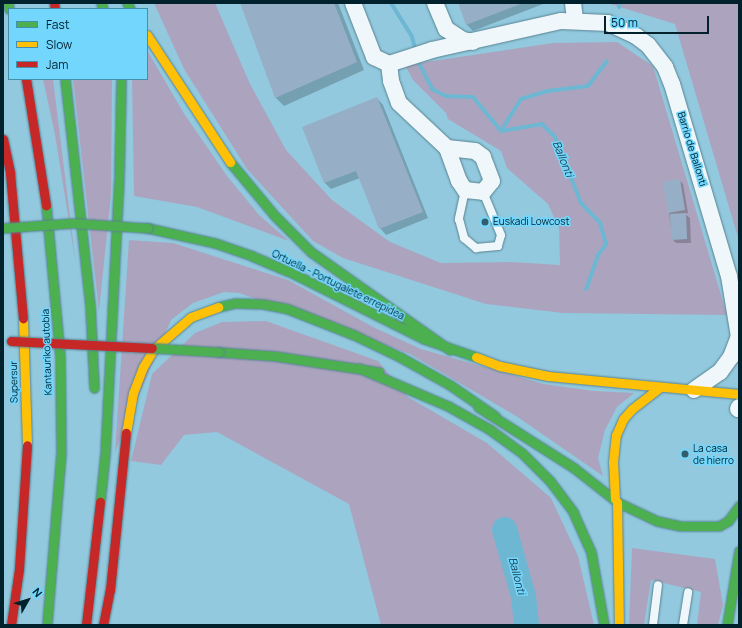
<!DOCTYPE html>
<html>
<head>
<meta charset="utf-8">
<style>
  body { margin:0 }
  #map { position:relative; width:742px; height:628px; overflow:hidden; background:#92c9de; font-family:Manrope,sans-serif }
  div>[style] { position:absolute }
  .green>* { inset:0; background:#aca4bf }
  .shadow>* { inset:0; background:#0003 }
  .stream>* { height:4px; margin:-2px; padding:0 2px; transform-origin:2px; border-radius:2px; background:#6db7d3 }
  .river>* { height:25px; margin:-12.5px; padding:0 12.5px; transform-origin:12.5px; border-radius:12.5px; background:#6db7d3 }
  .building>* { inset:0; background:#97afc6 }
  .roads { filter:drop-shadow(0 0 1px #588392) drop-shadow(0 0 1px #588392) }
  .lane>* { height:8px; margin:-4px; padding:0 4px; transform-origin:4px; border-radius:4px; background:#eff7fa }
  .street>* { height:16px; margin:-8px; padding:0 8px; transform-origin:8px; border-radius:8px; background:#eff7fa }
  .fast>* { height:9px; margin:-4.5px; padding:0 4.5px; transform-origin:4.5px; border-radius:4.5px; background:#4caf50 }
  .slow>* { height:9px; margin:-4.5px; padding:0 4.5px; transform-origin:4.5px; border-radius:4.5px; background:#ffc107 }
  .jam>* { height:9px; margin:-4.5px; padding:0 4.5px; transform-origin:4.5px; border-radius:4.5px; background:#c62828 }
  .bridges { filter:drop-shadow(0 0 1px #588392) drop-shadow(0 0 1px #588392) }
  .fast-bridge>* { height:9px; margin:-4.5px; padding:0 4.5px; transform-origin:4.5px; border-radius:4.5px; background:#4caf50 }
  .jam-bridge>* { height:9px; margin:-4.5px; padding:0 4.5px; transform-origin:4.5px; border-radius:4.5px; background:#c62828 }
  .dots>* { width:11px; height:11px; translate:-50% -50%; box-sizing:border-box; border:2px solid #73d7fd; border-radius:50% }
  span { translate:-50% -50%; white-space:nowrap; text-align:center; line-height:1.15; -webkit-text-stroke:3px #73d7fd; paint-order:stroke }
  .street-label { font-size:10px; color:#01222d }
  .poi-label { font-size:10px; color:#01222d }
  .left { translate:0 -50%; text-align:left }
  .water-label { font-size:11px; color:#183d4b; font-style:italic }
  .frame { position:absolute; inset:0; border:4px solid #01222d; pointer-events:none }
  .legend { position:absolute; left:8px; top:8px; width:140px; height:72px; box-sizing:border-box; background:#73d7fd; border:1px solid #458faa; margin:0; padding:5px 7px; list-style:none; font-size:12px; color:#01222d }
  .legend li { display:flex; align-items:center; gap:8px; height:20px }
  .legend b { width:20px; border:1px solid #458faa }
  .north { position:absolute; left:8px; top:580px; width:40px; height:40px; -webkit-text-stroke:3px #73d7fd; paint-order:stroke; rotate:51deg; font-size:11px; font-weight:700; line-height:16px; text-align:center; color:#01222d }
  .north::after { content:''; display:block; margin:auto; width:14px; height:18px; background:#01222d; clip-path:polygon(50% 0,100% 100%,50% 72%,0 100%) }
  .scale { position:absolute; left:604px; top:16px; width:105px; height:18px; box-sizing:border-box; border:2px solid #01222d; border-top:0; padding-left:5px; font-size:12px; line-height:14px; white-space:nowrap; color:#01222d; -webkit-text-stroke:3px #73d7fd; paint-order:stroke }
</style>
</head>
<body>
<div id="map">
  <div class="green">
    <i style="clip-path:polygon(154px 3px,215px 3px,250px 84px,286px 150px,332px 200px,390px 242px,441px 263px,511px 262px,560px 265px,559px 228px,548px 204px,507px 168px,501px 151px,448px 119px,446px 113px,413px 80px,405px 65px,553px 43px,617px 42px,653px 66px,727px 315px,563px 313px,486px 304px,343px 258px,313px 241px,247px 169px,184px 69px)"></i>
    <i style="clip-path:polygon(607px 3px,739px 3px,739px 241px,675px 24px)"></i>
    <i style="clip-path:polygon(147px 50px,183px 112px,227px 176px,259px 215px,289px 241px,197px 207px,134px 196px,132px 79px,147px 79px)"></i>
    <i style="clip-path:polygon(43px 79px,53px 79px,76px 265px,55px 135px)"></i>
    <i style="clip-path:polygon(73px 79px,112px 79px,111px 195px,99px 311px)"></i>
    <i style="clip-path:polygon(129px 240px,173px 243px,288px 280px,375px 328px,421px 349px,544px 384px,594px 391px,634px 393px,617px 407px,605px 430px,598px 458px,603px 476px,516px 416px,410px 354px,239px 293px,224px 292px,193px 303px,171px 320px,115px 452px)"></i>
    <i style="clip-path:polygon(266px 321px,378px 361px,408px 397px,487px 443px,551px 498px,578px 556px,594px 625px,381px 625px,349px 504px,217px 432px,184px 435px,161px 465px,131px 461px,152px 374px,195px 333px,222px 322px)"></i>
    <i style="clip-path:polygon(632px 548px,715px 559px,723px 605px,718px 625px,697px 625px,701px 592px,651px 580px,644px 625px,629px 625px)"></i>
  </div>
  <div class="shadow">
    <i style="clip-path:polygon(241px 3px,338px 3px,364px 70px,284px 106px,276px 98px)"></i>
    <i style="clip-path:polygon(459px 3px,546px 3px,473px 31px,467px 25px)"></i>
    <i style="clip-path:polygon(377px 98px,383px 105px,428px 218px,386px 235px,380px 228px,360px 178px,331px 189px,325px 183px,304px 127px)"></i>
    <i style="clip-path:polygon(679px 180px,683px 184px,688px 213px,685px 214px,690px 218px,691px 243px,676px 243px,672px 239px,669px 212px)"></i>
  </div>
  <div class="stream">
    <i style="left:391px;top:3px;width:40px;rotate:58deg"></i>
    <i style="left:412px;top:37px;width:16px;rotate:75deg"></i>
    <i style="left:619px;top:7px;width:4px;rotate:-76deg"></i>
    <i style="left:417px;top:59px;width:34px;rotate:63deg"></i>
    <i style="left:432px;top:89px;width:16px;rotate:27deg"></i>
    <i style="left:446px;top:96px;width:27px;rotate:2deg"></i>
    <i style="left:473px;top:97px;width:44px;rotate:50.5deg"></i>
    <i style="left:501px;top:131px;width:42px;rotate:-9.7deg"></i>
    <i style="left:542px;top:124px;width:18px;rotate:45deg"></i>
    <i style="left:555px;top:137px;width:71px;rotate:68.5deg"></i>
    <i style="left:581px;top:203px;width:28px;rotate:46deg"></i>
    <i style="left:600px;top:223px;width:22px;rotate:74deg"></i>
    <i style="left:606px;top:244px;width:14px;rotate:126deg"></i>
    <i style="left:598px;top:255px;width:36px;rotate:109deg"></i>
    <i style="left:501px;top:131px;width:38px;rotate:-58deg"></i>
    <i style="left:521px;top:99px;width:28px;rotate:-17deg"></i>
    <i style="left:548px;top:91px;width:40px;rotate:-7.1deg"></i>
    <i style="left:588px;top:86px;width:31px;rotate:-53deg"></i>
  </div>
  <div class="river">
    <i style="left:504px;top:529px;width:70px;rotate:74.2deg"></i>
    <i style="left:523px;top:596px;width:29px;rotate:84deg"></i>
  </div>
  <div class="building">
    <i style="clip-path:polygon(240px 3px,334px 3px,357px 62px,275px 98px)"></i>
    <i style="clip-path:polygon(458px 3px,523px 3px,466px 25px)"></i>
    <i style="clip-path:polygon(377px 97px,423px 212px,379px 229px,356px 171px,324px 183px,302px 127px)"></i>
    <i style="clip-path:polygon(680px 179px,685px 210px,668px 213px,663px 182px)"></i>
    <i style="clip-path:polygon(686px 213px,687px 239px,671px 240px,670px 214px)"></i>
  </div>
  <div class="roads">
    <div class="lane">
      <i style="left:465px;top:190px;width:30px;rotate:102deg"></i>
      <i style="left:459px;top:219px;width:20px;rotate:75deg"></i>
      <i style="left:464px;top:238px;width:16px;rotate:40deg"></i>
      <i style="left:476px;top:248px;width:22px;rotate:-5deg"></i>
      <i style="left:498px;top:246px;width:11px;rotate:-75deg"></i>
      <i style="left:501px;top:235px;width:47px;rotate:-112.7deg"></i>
      <i style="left:653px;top:625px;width:40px;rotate:-82.9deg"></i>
      <i style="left:683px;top:625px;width:33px;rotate:-81deg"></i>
    </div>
    <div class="street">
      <i style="left:353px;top:3px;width:58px;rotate:68.7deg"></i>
      <i style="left:374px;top:57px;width:17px;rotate:25deg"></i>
      <i style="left:435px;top:3px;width:28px;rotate:67deg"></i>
      <i style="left:446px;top:29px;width:20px;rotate:33deg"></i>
      <i style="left:463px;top:40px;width:10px;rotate:11deg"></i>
      <i style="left:573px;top:3px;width:17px;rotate:83deg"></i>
      <i style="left:389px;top:64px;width:45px;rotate:-18deg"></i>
      <i style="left:432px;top:50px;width:132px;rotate:-12.7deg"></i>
      <i style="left:561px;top:21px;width:47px;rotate:2.4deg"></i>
      <i style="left:608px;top:23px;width:31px;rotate:25deg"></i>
      <i style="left:636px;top:36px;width:15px;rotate:37deg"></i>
      <i style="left:648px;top:45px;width:28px;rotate:52deg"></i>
      <i style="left:665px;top:67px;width:18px;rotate:68deg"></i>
      <i style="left:672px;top:84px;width:200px;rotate:73.5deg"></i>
      <i style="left:729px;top:276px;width:62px;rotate:80.7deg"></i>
      <i style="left:389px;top:64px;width:17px;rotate:83deg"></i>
      <i style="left:391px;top:81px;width:23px;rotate:70deg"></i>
      <i style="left:399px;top:103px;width:66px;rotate:43.2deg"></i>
      <i style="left:447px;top:148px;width:35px;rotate:70deg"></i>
      <i style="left:459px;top:181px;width:11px;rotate:56deg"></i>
      <i style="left:465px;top:190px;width:18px;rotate:6deg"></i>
      <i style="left:483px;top:192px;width:14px;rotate:-51deg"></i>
      <i style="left:492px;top:181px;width:26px;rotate:-111deg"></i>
      <i style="left:483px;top:157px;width:10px;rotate:-143deg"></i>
      <i style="left:475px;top:151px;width:28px;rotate:-174deg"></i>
      <i style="left:694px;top:390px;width:32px;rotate:-35deg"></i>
      <i style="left:720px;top:372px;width:19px;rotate:-54deg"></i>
      <i style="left:731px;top:357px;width:22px;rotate:-69deg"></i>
      <i style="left:738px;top:409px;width:2px;rotate:-63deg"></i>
    </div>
    <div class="fast">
      <i style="left:8px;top:3px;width:6px;rotate:81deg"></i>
      <i style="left:101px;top:3px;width:6px;rotate:72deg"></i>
      <i style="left:127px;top:3px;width:7px;rotate:63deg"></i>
      <i style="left:65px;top:79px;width:227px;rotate:83.7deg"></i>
      <i style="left:90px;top:305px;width:83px;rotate:87.2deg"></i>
      <i style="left:230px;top:162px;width:70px;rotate:50.2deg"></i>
      <i style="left:275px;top:216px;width:51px;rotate:45deg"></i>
      <i style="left:311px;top:252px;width:170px;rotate:35.2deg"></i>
      <i style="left:46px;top:205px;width:152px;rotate:84.7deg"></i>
      <i style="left:60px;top:356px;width:97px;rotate:89.4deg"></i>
      <i style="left:61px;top:453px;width:173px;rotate:94.7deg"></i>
      <i style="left:148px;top:228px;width:69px;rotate:12.6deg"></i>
      <i style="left:215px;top:243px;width:39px;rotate:19deg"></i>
      <i style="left:252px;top:256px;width:39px;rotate:23deg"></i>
      <i style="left:288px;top:271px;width:152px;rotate:26.6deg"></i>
      <i style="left:424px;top:339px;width:55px;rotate:19.1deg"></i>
      <i style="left:218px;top:307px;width:17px;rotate:-13deg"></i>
      <i style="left:235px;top:303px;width:28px;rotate:2deg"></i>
      <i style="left:263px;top:304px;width:25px;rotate:11deg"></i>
      <i style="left:288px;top:309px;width:71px;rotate:21.5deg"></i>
      <i style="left:354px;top:335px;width:51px;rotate:25.6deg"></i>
      <i style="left:400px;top:357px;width:57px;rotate:29.2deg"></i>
      <i style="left:450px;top:385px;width:55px;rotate:34.6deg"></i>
      <i style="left:219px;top:352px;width:56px;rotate:4.1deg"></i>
      <i style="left:275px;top:356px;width:105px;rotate:8.7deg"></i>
      <i style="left:359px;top:368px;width:97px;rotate:23.1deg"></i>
      <i style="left:448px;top:406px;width:47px;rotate:29.3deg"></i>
      <i style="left:489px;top:429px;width:41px;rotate:36deg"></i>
      <i style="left:522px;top:453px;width:40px;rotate:45deg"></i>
      <i style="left:550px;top:481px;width:39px;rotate:53deg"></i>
      <i style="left:573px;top:512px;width:44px;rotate:65.8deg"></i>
      <i style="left:591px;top:552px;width:74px;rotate:79.9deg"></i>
      <i style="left:478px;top:407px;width:114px;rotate:32.4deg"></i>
      <i style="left:574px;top:468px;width:55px;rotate:38.3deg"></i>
      <i style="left:617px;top:502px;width:44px;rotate:25.4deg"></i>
      <i style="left:657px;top:521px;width:24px;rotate:12deg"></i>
      <i style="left:680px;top:526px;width:39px"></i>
      <i style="left:719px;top:526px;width:10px;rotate:-29deg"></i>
      <i style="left:728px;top:521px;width:19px;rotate:-54deg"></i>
      <i style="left:100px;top:502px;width:48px;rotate:-84.1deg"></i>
      <i style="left:105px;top:454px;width:277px;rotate:-87.1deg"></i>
      <i style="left:119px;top:177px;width:98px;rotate:-88.8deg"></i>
      <i style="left:727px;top:625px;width:75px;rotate:-80.8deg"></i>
    </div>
    <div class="slow">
      <i style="left:147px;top:35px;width:152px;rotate:56.8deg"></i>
      <i style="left:23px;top:318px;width:127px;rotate:88.2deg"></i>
      <i style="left:476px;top:357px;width:26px;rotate:21deg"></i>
      <i style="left:500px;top:366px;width:49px;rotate:11.8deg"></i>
      <i style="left:548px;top:376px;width:192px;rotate:5.4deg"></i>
      <i style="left:126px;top:433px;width:41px;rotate:-80.1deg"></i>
      <i style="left:133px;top:393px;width:28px;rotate:-69deg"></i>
      <i style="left:143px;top:367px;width:21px;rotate:-59deg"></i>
      <i style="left:154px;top:349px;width:49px;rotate:-40.9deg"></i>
      <i style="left:191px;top:317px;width:29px;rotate:-20deg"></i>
      <i style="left:615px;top:499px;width:37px;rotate:-93deg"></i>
      <i style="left:613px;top:462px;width:27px;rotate:-84deg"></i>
      <i style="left:616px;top:435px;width:17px;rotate:-66deg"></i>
      <i style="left:623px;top:419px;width:13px;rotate:-48deg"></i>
      <i style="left:632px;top:409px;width:36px;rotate:-38deg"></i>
      <i style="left:617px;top:502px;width:123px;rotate:89.1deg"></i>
    </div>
    <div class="jam">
      <i style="left:54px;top:3px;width:6px;rotate:81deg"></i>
      <i style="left:26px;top:79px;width:128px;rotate:81deg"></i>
      <i style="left:3px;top:139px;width:35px;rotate:78deg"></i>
      <i style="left:10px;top:173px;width:146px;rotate:84.9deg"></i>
      <i style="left:11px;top:625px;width:57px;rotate:-81.9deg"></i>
      <i style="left:19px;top:569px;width:124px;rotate:-86.3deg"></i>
      <i style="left:86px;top:625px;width:124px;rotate:-83.5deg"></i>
      <i style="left:103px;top:625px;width:36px;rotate:-79deg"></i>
      <i style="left:110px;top:590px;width:158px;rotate:-84.2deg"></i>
    </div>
  </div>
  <div class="bridges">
    <div class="fast-bridge">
      <i style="left:3px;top:228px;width:70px;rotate:-4.1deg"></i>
      <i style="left:73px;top:223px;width:75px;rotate:3.8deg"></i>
      <i style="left:152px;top:348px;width:67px;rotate:3.4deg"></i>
    </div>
    <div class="jam-bridge">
      <i style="left:11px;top:341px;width:141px;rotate:2.8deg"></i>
    </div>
  </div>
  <div class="dots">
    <i style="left:485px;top:222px;background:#345c6b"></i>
    <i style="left:685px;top:454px;background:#345c6b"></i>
  </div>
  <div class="street-label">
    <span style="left:692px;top:149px;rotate:73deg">Barrio de Ballonti</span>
    <span style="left:338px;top:285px;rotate:26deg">Ortuella - Portugalete errepidea</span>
    <span style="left:47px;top:352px;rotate:-92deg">Kantauriko autobia</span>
    <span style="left:14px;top:382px;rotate:-91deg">Supersur</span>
  </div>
  <div class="poi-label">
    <span class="left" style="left:493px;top:222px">Euskadi Lowcost</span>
    <span class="left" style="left:693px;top:454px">La casa<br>de hierro</span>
  </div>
  <div class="water-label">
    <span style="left:563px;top:159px;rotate:68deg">Ballonti</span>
    <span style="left:517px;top:576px;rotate:75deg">Ballonti</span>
  </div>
  <div class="frame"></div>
  <ul class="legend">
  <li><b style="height:5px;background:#4caf50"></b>Fast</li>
  <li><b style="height:5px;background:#ffc107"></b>Slow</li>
  <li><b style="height:5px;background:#c62828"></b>Jam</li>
  </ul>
  <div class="north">N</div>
  <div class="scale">50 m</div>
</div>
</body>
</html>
